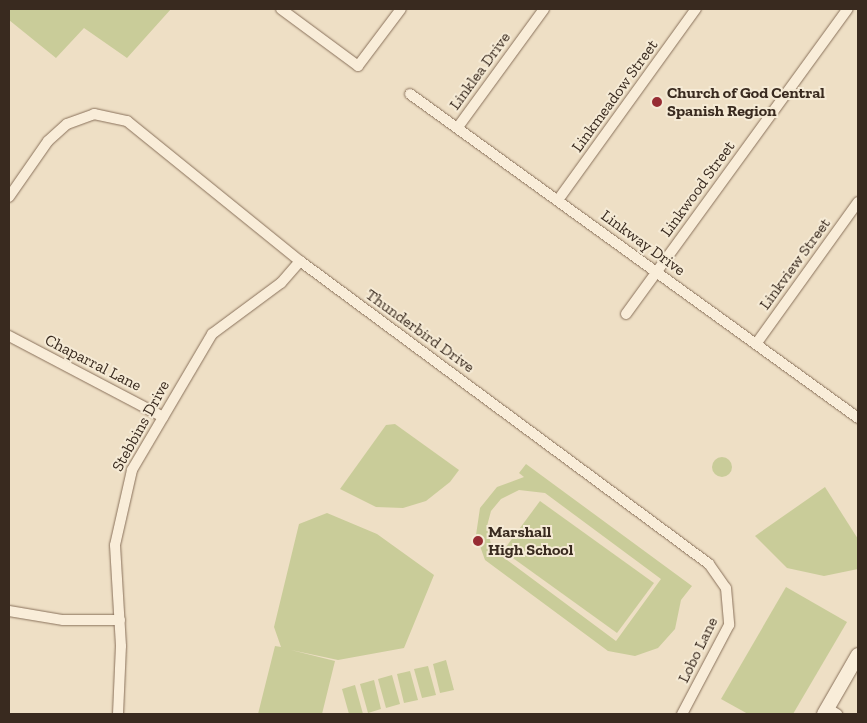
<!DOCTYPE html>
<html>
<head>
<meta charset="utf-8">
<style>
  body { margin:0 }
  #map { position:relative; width:867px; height:723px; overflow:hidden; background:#eedfc5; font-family:"Zilla Slab",serif }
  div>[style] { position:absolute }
  .green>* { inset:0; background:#c9cc99 }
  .round { border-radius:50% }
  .roads { filter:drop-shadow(0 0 1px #89715b) drop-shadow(0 0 1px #89715b) }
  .minor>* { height:10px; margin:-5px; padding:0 5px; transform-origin:5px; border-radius:5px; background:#f9edd9 }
  .secondary>* { height:14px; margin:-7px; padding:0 7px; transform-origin:7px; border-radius:7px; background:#f9edd9 }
  .dots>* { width:14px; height:14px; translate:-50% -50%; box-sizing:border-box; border:2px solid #f5ead5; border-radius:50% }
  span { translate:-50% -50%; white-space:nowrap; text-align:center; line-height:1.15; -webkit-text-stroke:4px #f5ead5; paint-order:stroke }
  .street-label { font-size:16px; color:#392a1f }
  .poi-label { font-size:16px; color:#392a1f; font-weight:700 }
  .left { translate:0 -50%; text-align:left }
  .frame { position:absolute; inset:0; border:10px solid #392a1f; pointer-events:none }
</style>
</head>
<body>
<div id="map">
  <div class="green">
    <i style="clip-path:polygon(9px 9px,171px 9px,127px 58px,84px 28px,56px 58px,9px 20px)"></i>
    <i style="clip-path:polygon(395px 424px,459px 470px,450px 482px,426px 501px,403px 508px,376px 507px,340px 489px,386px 425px)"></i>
    <i class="round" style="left:712px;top:457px;width:20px;height:20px"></i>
    <i style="clip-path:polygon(evenodd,526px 464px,692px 586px,681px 600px,675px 629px,658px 648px,635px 656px,608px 651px,485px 560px,476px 535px,480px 508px,497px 487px,524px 477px,519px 473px,526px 464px,519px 490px,545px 493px,661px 579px,616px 641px,492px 549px,487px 526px,491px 511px,501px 499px,519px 490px)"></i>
    <i style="clip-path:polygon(825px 487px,858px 539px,858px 569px,824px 576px,787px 568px,755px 536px)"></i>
    <i style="clip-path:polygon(540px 501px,654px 583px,617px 633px,503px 551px)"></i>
    <i style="clip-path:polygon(327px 513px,377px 534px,434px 575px,404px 648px,338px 660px,291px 650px,335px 661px,322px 714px,258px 714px,275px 646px,281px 647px,274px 627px,299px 524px)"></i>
    <i style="clip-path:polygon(786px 587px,847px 622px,793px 714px,748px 714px,721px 699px)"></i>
    <i style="clip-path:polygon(446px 660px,454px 690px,440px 693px,433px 664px)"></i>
    <i style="clip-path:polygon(428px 666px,436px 695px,422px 698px,414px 669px)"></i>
    <i style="clip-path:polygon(410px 671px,418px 700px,404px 703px,397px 674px)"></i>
    <i style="clip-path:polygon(392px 675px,400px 704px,386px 708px,378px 679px)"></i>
    <i style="clip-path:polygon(374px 680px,381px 709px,368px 713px,360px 684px)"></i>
    <i style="clip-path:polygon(355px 685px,363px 714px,349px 714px,342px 689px)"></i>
  </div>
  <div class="roads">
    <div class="minor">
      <i style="left:281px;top:9px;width:96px;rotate:36.5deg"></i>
      <i style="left:358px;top:66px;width:71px;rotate:-53deg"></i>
      <i style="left:410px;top:94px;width:553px;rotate:35.87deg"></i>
      <i style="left:458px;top:127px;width:146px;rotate:-53.9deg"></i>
      <i style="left:9px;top:197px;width:68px;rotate:-55.1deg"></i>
      <i style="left:48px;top:141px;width:25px;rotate:-42deg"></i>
      <i style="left:67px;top:124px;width:29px;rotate:-20deg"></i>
      <i style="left:94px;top:114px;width:34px;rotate:12deg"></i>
      <i style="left:127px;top:121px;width:223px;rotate:39deg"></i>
      <i style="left:300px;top:261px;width:509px;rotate:36.53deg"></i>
      <i style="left:709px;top:564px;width:29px;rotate:55deg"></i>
      <i style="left:726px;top:588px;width:37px;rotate:85deg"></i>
      <i style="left:729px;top:625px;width:101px;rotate:117.8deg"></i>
      <i style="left:558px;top:200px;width:236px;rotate:-54.2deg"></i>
      <i style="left:626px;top:314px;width:377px;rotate:-54deg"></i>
      <i style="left:9px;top:336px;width:174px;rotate:27.7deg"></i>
      <i style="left:756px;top:344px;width:175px;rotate:-54.3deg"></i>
      <i style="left:9px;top:611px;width:55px;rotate:9.5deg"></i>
      <i style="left:63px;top:620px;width:57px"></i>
      <i style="left:827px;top:708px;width:12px;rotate:31deg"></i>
      <i style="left:118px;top:714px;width:68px;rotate:-87.5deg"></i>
      <i style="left:121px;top:646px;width:101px;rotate:-93.4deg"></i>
      <i style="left:115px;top:545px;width:77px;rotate:-77.2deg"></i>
      <i style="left:132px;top:470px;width:158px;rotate:-59.5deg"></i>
      <i style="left:212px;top:334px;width:86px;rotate:-36.5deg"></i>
      <i style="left:281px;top:283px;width:29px;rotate:-49deg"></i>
    </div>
    <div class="secondary">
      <i style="left:824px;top:714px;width:68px;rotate:-60deg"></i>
    </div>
  </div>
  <div class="dots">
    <i style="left:657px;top:102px;background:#972c33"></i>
    <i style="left:478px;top:541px;background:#972c33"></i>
  </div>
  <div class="street-label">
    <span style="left:480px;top:71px;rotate:-54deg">Linklea Drive</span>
    <span style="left:615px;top:96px;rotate:-54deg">Linkmeadow Street</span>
    <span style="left:698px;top:189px;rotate:-54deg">Linkwood Street</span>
    <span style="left:643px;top:243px;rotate:36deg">Linkway Drive</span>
    <span style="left:795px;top:264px;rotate:-54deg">Linkview Street</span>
    <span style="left:420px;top:331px;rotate:36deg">Thunderbird Drive</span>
    <span style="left:93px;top:363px;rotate:27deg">Chaparral Lane</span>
    <span style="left:141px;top:426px;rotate:-61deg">Stebbins Drive</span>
    <span style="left:698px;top:650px;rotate:-64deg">Lobo Lane</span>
  </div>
  <div class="poi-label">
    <span class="left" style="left:667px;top:102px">Church of God Central<br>Spanish Region</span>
    <span class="left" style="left:488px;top:541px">Marshall<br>High School</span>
  </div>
  <div class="frame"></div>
</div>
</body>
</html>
